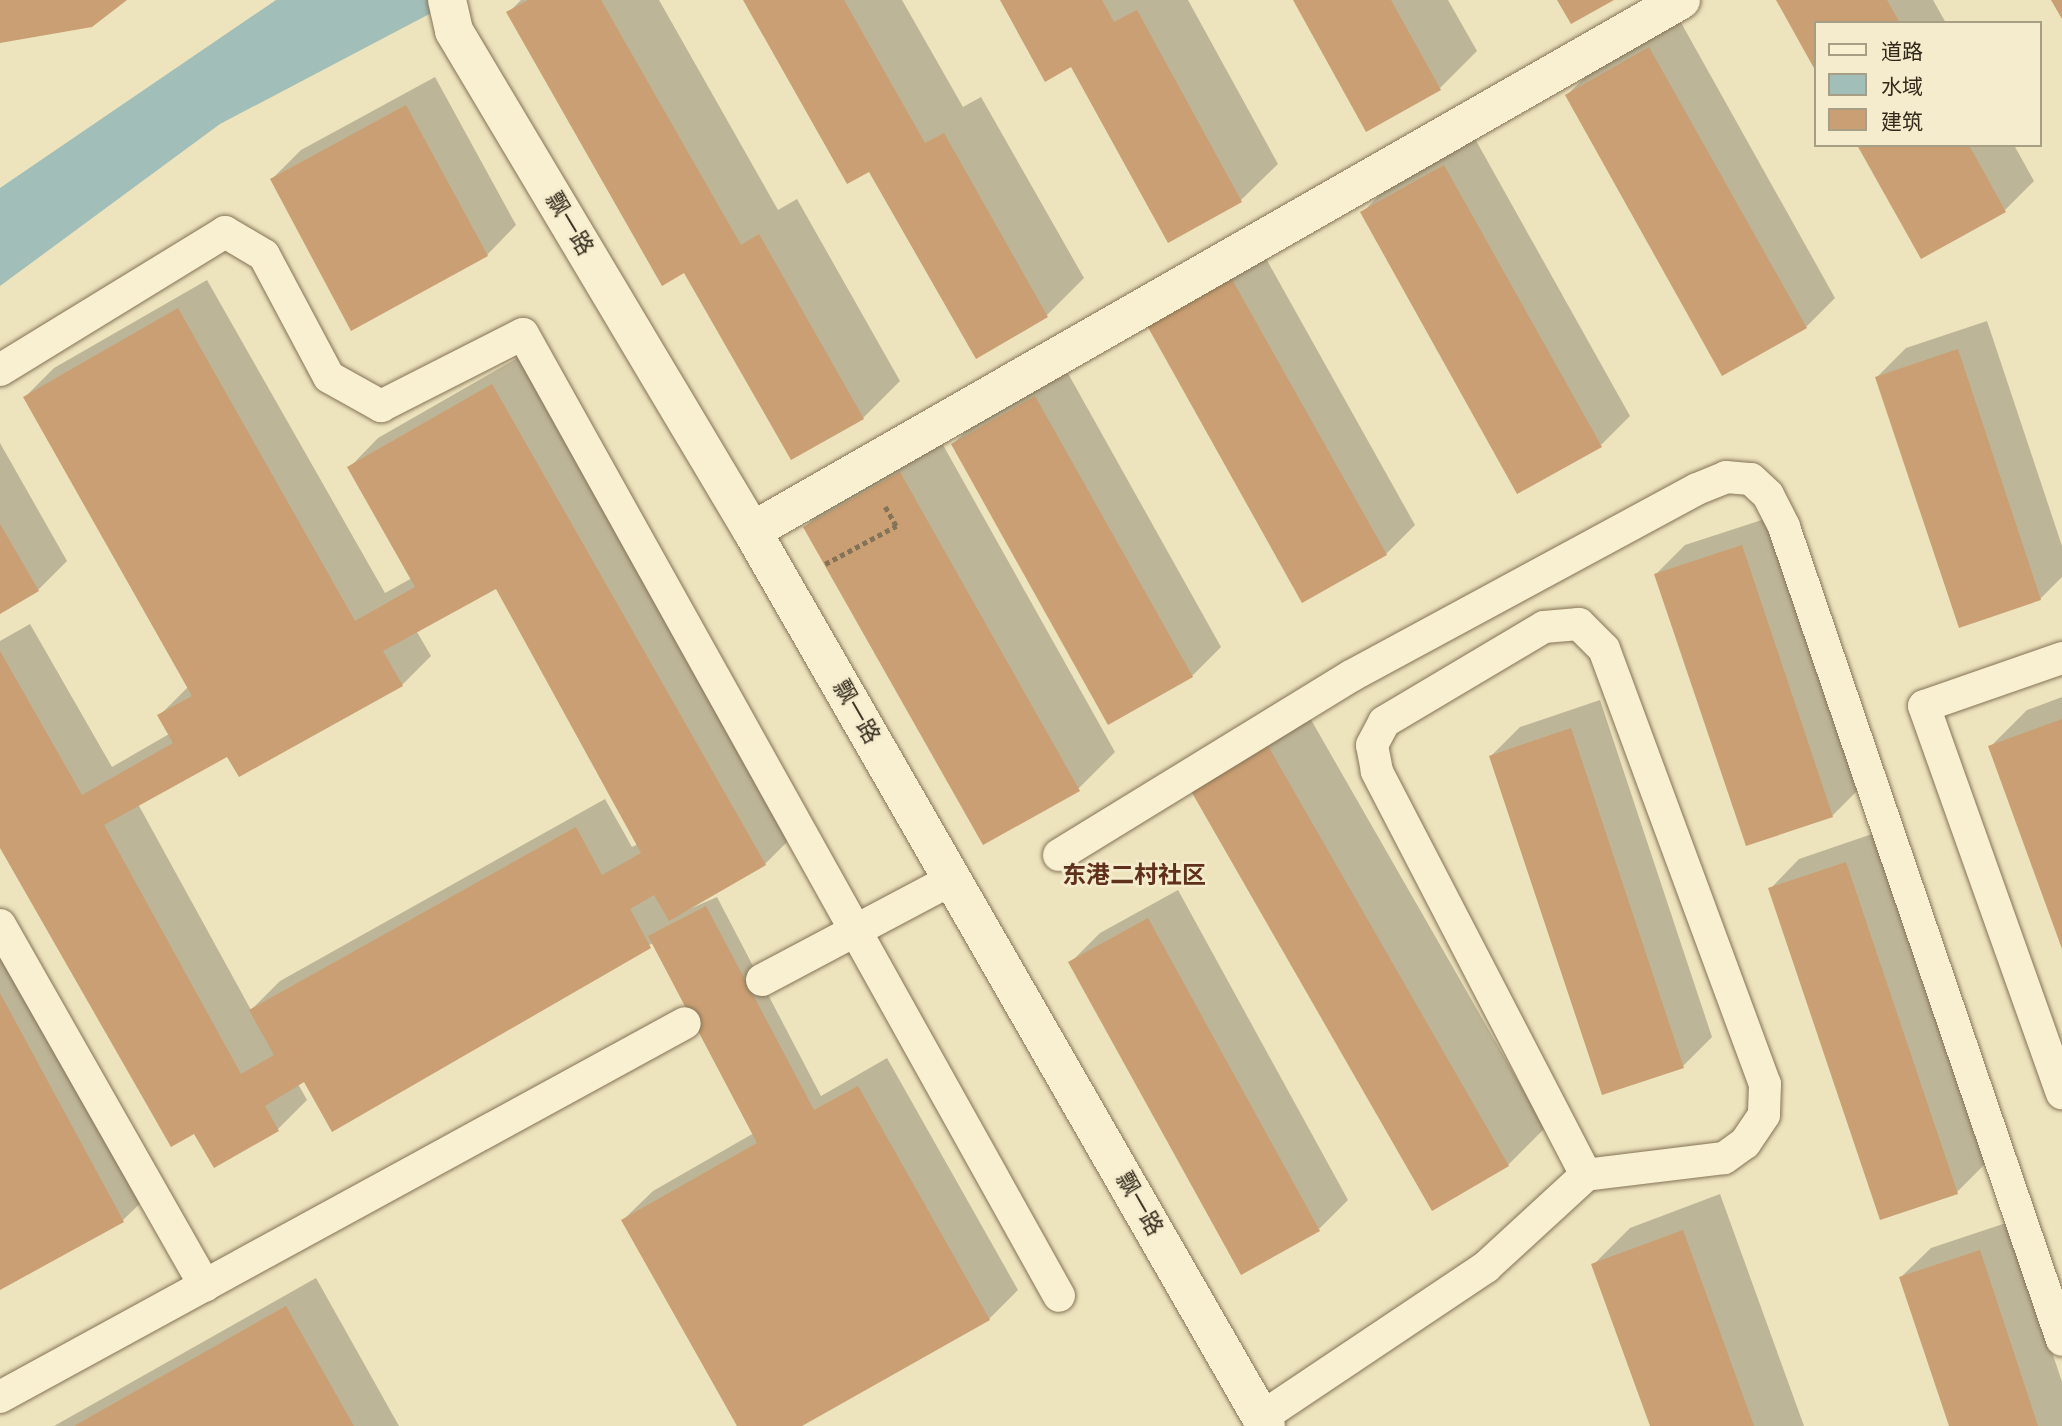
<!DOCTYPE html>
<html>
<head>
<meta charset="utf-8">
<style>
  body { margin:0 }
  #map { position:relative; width:2062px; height:1426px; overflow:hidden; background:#ede3bd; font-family:"Times New Roman","Noto Sans SC",serif }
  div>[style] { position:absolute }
  .water>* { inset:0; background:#a1beb8 }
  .shadow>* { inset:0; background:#0003 }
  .building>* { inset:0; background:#ca9f73 }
  .path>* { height:4.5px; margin-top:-2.25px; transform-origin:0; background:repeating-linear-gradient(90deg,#847357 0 5px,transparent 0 8.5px) }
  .roads { filter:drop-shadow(0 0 2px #847357) drop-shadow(0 0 2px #847357) }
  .service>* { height:32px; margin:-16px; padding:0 16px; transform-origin:16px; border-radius:16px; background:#f8f0d0 }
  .minor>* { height:38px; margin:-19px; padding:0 19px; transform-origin:19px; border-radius:19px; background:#f8f0d0 }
  .tertiary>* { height:38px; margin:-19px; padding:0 19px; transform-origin:19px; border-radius:19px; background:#f8f0d0 }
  span { translate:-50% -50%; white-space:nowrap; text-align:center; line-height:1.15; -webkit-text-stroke:5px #f4eccd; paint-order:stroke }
  .street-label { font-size:23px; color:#33291b }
  .neighbourhood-label { font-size:24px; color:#5f301b; font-weight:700 }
  .legend { position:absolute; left:1814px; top:21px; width:228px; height:126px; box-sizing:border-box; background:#f4eccd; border:2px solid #a79e86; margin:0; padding:9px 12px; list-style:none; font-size:21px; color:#33291b }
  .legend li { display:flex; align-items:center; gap:14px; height:35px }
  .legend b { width:35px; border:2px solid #a79e86 }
</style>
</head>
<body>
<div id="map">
  <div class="water">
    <i style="clip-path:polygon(276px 0,456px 0,220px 124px,0 286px,0 188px)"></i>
  </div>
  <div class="shadow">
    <i style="clip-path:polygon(521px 0,659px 0,778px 210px,797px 199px,900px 381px,863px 418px,685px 271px,508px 13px)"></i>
    <i style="clip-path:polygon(745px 0,902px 0,963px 107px,981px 97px,1084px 278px,1047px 315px,976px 356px,870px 169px)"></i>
    <i style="clip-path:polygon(1002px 0,1188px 0,1278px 164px,1241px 200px,1168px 241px,1072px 64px)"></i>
    <i style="clip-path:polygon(1295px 0,1448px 0,1477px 51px,1440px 88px)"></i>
    <i style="clip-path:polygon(1778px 0,1933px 0,1946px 23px,1815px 23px,1815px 66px)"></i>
    <i style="clip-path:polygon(1679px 19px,1835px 298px,1806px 327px,1567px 95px,1596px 66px)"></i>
    <i style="clip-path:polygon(435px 77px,516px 225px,487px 255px,272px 179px,301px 150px)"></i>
    <i style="clip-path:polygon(1474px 137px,1630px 416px,1601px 445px,1362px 213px,1391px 183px)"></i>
    <i style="clip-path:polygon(1859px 145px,2014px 145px,2034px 181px,2005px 210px)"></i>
    <i style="clip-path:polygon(1259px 246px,1415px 525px,1386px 554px,1147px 322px)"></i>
    <i style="clip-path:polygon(evenodd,207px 280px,385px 593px,412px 578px,349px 468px,378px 438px,521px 356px,794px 835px,765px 864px,678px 914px,717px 897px,821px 1096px,887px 1058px,1018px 1290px,989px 1319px,798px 1426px,739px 1426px,623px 1220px,653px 1191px,754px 1133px,654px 943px,305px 1080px,298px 1084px,307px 1100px,278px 1129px,195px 1131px,0 844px,0 641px,30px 624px,112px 767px,169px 734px,159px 716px,189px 686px,25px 397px,54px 368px,207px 280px,496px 587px,638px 844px,632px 847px,605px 799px,280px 981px,251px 1010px,138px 804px,228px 754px,402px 685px,431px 656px,417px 632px,496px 587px)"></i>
    <i style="clip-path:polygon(1987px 321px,2062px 546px,2062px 577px,2040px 599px,1877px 377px,1906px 348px)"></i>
    <i style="clip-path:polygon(1065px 368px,1221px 647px,1192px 676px,953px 444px,982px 415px)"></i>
    <i style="clip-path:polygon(938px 436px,1115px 752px,1078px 789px,805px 527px,842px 490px)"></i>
    <i style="clip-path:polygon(0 443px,67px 561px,38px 590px,0 611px)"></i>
    <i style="clip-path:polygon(1771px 517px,1862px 786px,1832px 816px,1656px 574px,1685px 545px)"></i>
    <i style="clip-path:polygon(2062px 697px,2062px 945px,1990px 747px,2027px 710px)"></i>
    <i style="clip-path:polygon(1600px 700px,1712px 1037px,1683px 1066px,1491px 756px,1520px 727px)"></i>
    <i style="clip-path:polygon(1306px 711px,1545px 1128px,1508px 1165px,1194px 791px)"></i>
    <i style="clip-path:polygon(1875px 833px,1986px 1163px,1957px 1192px,1770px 889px,1799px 859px)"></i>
    <i style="clip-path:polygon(1178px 890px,1348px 1200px,1319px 1229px,1070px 963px,1100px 933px)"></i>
    <i style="clip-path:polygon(20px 946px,153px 1191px,123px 1220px,0 1288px,0 957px)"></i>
    <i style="clip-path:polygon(1720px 1194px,1804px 1426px,1652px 1426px,1593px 1265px,1630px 1228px)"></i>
    <i style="clip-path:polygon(2009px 1222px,2062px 1382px,2062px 1426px,1950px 1426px,1901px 1277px,1931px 1248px)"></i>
    <i style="clip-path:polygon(316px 1278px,399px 1426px,54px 1426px)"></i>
  </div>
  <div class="building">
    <i style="clip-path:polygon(0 0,127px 0,92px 27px,0 43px)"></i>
    <i style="clip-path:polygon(528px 0,601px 0,741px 245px,759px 234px,864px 419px,791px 460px,684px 273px,662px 286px,506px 12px)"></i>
    <i style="clip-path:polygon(743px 0,844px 0,925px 143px,944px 133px,1048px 317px,976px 359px,869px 172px,847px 184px)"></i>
    <i style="clip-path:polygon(1000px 0,1102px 0,1114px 22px,1137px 10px,1242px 202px,1168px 243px,1071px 67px,1045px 82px)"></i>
    <i style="clip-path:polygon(1293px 0,1391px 0,1441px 90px,1366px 132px)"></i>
    <i style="clip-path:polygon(1557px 0,1614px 0,1571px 24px)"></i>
    <i style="clip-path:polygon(1776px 0,1887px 0,1900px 23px,1815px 23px,1815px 70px)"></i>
    <i style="clip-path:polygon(2051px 0,2062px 0,2062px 19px)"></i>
    <i style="clip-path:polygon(1649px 47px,1807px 328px,1722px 376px,1565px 95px)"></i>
    <i style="clip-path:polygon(406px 105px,488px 256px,351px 331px,270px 179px)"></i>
    <i style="clip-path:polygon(1857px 145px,1969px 145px,2006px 212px,1921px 259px)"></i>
    <i style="clip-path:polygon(1444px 165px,1602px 447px,1517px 494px,1360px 212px)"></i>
    <i style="clip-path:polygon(1229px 274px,1387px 555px,1302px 603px,1145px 322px)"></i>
    <i style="clip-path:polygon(evenodd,178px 308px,355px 621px,415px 587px,347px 467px,492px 384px,766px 865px,669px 921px,654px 895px,630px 909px,651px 948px,332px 1132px,304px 1082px,265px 1106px,279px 1131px,214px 1168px,194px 1134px,171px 1147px,0 848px,0 651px,82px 795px,173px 743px,157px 715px,192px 696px,23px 397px,178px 308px,496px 589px,641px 853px,602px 875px,576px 827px,249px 1010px,274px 1055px,241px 1074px,104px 825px,227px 757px,239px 777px,403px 686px,383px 651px,496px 589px)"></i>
    <i style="clip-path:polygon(1958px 349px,2041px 600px,1959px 628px,1875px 377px)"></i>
    <i style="clip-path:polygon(1035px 396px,1193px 677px,1108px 725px,951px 444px)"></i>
    <i style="clip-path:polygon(900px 472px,1080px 791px,983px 845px,803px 527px)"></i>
    <i style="clip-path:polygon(0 524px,39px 591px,0 614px)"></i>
    <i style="clip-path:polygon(1742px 545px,1833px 817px,1746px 846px,1654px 574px)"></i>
    <i style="clip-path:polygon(2062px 719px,2062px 949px,1988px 746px)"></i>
    <i style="clip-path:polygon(1571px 728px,1684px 1068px,1602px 1095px,1489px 756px)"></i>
    <i style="clip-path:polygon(1268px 746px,1509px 1166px,1432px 1211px,1191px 791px)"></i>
    <i style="clip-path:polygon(1846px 862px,1958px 1194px,1880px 1220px,1768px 888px)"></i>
    <i style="clip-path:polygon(706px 906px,814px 1110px,858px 1086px,990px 1320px,802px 1426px,737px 1426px,621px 1220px,757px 1143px,648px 936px)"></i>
    <i style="clip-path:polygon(1148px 918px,1320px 1231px,1241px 1275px,1068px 962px)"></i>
    <i style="clip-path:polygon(0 993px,124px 1222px,0 1290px)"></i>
    <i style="clip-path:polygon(1683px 1230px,1754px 1426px,1650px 1426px,1591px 1264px)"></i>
    <i style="clip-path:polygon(1980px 1250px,2038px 1426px,1949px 1426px,1899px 1277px)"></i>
    <i style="clip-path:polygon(286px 1306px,354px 1426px,74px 1426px)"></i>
  </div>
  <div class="path">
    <i style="left:825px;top:564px;width:81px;rotate:-28.2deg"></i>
    <i style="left:896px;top:526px;width:22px;rotate:-120deg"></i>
  </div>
  <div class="roads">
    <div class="service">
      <i style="left:0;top:370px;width:264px;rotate:-31.5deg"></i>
      <i style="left:225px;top:232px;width:45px;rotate:30.5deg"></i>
      <i style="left:264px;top:255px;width:138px;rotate:62deg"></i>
      <i style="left:329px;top:377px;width:60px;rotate:29.1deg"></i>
      <i style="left:381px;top:406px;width:159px;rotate:-26.9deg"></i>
      <i style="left:523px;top:334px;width:1101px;rotate:60.87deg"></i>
      <i style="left:1579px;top:624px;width:35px;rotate:45deg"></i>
      <i style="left:1604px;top:649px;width:464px;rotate:69.7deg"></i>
      <i style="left:1765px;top:1084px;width:31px;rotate:92deg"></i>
      <i style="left:1764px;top:1115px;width:34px;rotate:124deg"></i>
      <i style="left:1745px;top:1143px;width:26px;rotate:144deg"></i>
      <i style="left:1724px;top:1158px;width:139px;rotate:173deg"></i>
      <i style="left:1586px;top:1175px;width:455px;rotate:-117.4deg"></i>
      <i style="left:1377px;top:771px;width:26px;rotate:-101deg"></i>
      <i style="left:1372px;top:745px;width:26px;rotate:-62deg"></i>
      <i style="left:1384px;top:722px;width:186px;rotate:-30.7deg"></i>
      <i style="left:1544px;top:627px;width:35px;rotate:-5deg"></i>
      <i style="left:2062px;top:658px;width:146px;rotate:160.8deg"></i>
      <i style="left:1924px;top:706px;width:411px;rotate:70.4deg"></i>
      <i style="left:1059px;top:855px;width:342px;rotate:-31.5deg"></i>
      <i style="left:1351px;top:676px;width:393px;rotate:-28.4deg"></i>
      <i style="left:1697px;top:489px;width:31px;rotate:-22deg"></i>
      <i style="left:1726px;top:477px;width:25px;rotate:5deg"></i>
      <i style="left:1751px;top:479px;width:23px;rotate:43deg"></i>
      <i style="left:1768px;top:495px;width:36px;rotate:63deg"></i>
      <i style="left:1784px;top:527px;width:859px;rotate:71.12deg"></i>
      <i style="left:0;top:925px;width:415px;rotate:60.4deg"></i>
      <i style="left:762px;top:980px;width:216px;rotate:-27.9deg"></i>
      <i style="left:0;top:1397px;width:780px;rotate:-28.63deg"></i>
      <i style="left:1262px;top:1417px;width:270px;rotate:-33.8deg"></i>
      <i style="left:1486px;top:1267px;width:136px;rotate:-42.6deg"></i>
    </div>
    <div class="minor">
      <i style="left:752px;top:531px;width:1070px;rotate:-29.75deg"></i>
    </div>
    <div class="tertiary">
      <i style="left:447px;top:0;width:32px;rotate:77deg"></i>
      <i style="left:454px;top:31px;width:582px;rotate:59.21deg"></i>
      <i style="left:752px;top:531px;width:1032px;rotate:60.13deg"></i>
    </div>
  </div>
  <div class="street-label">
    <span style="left:569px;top:224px;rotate:59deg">飘一路</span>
    <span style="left:856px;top:712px;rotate:60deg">飘一路</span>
    <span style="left:1139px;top:1204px;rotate:60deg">飘一路</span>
  </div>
  <div class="neighbourhood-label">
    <span style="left:1134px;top:876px">东港二村社区</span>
  </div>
  <ul class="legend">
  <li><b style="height:9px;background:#f8f0d0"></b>道路</li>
  <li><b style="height:19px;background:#a1beb8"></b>水域</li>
  <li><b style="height:19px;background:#ca9f73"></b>建筑</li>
  </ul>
</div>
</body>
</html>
